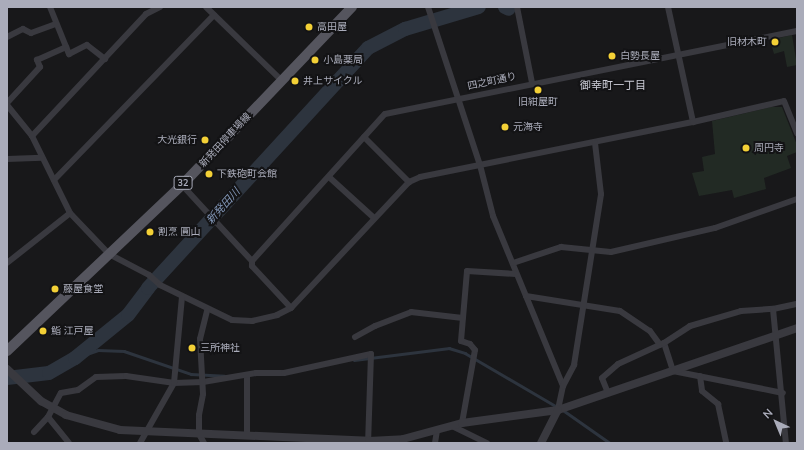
<!DOCTYPE html>
<html>
<head>
<meta charset="utf-8">
<style>
  body { margin:0 }
  #map { position:relative; width:804px; height:450px; overflow:hidden; background:#18181a; font-family:Mulish,"Noto Sans JP",sans-serif }
  div>[style] { position:absolute }
  .green>* { inset:0; background:#222a24 }
  .stream>* { height:2.5px; margin:-1.25px; padding:0 1.25px; transform-origin:1.25px; border-radius:1.25px; background:#2d343e }
  .river>* { height:14px; margin:-7px; padding:0 7px; transform-origin:7px; border-radius:7px; background:#2d343e }
  .minor>* { height:6px; margin:-3px; padding:0 3px; transform-origin:3px; border-radius:3px; background:#39393f }
  .tertiary>* { height:8px; margin:-4px; padding:0 4px; transform-origin:4px; border-radius:4px; background:#39393f }
  .primary>* { height:10px; margin:-5px; padding:0 5px; transform-origin:5px; border-radius:5px; background:#55555e }
  .dots>* { width:11px; height:11px; translate:-50% -50%; box-sizing:border-box; border:2px solid #131315; border-radius:50% }
  span { translate:-50% -50%; white-space:nowrap; text-align:center; line-height:1.15; -webkit-text-stroke:4px #131315; paint-order:stroke }
  .shield-label span { padding:1px 3px; background:#131315; border:1px solid; border-radius:3px; -webkit-text-stroke-width:0 }
  .shield-label { font-size:9px; color:#aaacba; font-weight:700 }
  .poi-label { font-size:10px; color:#aaacba }
  .left { translate:0 -50%; text-align:left }
  .right { translate:-100% -50%; text-align:right }
  .street-label { font-size:10px; color:#aaacba }
  .neighbourhood-label { font-size:11px; color:#cbccd6 }
  .water-label { font-size:11px; color:#8195b5; font-style:italic }
  .frame { position:absolute; inset:0; border:8px solid #aaacba; pointer-events:none }
  .north { position:absolute; left:756px; top:402px; width:40px; height:40px; -webkit-text-stroke:3px #131315; paint-order:stroke; rotate:316deg; font-size:11px; font-weight:700; line-height:16px; text-align:center; color:#aaacba }
  .north::after { content:''; display:block; margin:auto; width:14px; height:18px; background:#aaacba; clip-path:polygon(50% 0,100% 100%,50% 72%,0 100%) }
</style>
</head>
<body>
<div id="map">
  <div class="green">
    <i style="clip-path:polygon(792px 35px,797px 65px,787px 67px,784px 51px,774px 54px,770px 40px)"></i>
    <i style="clip-path:polygon(771px 107px,782px 107px,797px 145px,797px 152px,787px 156px,791px 168px,764px 178px,766px 189px,734px 198px,732px 190px,699px 196px,692px 173px,704px 171px,702px 157px,715px 154px,712px 121px)"></i>
  </div>
  <div class="stream">
    <i style="left:509px;top:9px;width:7px;rotate:-8deg"></i>
    <i style="left:75px;top:358px;width:24px;rotate:-19deg"></i>
    <i style="left:98px;top:350px;width:26px;rotate:2deg"></i>
    <i style="left:124px;top:351px;width:71px;rotate:18.9deg"></i>
    <i style="left:191px;top:374px;width:33px;rotate:3deg"></i>
    <i style="left:354px;top:360px;width:96px;rotate:-7.2deg"></i>
    <i style="left:449px;top:348px;width:17px;rotate:17deg"></i>
    <i style="left:465px;top:353px;width:109px;rotate:30.3deg"></i>
    <i style="left:563px;top:410px;width:57px;rotate:35.1deg"></i>
  </div>
  <div class="river">
    <i style="left:505px;top:7px;width:4px;rotate:27deg"></i>
    <i style="left:7px;top:378px;width:42px;rotate:-6.8deg"></i>
    <i style="left:49px;top:373px;width:30px;rotate:-30deg"></i>
    <i style="left:75px;top:358px;width:68px;rotate:-39.1deg"></i>
    <i style="left:128px;top:315px;width:34px;rotate:-53deg"></i>
    <i style="left:148px;top:288px;width:326px;rotate:-47.5deg"></i>
    <i style="left:368px;top:48px;width:42px;rotate:-27.2deg"></i>
    <i style="left:405px;top:29px;width:77px;rotate:-16.6deg"></i>
  </div>
  <div class="minor">
    <i style="left:50px;top:7px;width:51px;rotate:68deg"></i>
    <i style="left:69px;top:54px;width:20px;rotate:-27deg"></i>
    <i style="left:87px;top:45px;width:23px;rotate:38deg"></i>
    <i style="left:206px;top:7px;width:105px;rotate:44.2deg"></i>
    <i style="left:428px;top:7px;width:166px;rotate:71.8deg"></i>
    <i style="left:480px;top:165px;width:53px;rotate:75.7deg"></i>
    <i style="left:493px;top:216px;width:184px;rotate:67.6deg"></i>
    <i style="left:563px;top:386px;width:25px;rotate:102deg"></i>
    <i style="left:517px;top:7px;width:77px;rotate:78.8deg"></i>
    <i style="left:668px;top:7px;width:118px;rotate:77.7deg"></i>
    <i style="left:7px;top:37px;width:18px;rotate:-27deg"></i>
    <i style="left:23px;top:29px;width:9px;rotate:27deg"></i>
    <i style="left:31px;top:33px;width:27px;rotate:-20deg"></i>
    <i style="left:7px;top:103px;width:49px;rotate:-47.5deg"></i>
    <i style="left:40px;top:67px;width:8px;rotate:-113deg"></i>
    <i style="left:37px;top:60px;width:32px;rotate:-24deg"></i>
    <i style="left:7px;top:105px;width:40px;rotate:51deg"></i>
    <i style="left:32px;top:136px;width:86px;rotate:63.7deg"></i>
    <i style="left:70px;top:213px;width:57px;rotate:46.4deg"></i>
    <i style="left:109px;top:254px;width:45px;rotate:27.7deg"></i>
    <i style="left:149px;top:275px;width:15px;rotate:42deg"></i>
    <i style="left:160px;top:285px;width:80px;rotate:25.9deg"></i>
    <i style="left:232px;top:320px;width:20px;rotate:3deg"></i>
    <i style="left:252px;top:321px;width:26px;rotate:-13deg"></i>
    <i style="left:277px;top:315px;width:16px;rotate:-27deg"></i>
    <i style="left:291px;top:308px;width:173px;rotate:-46.9deg"></i>
    <i style="left:409px;top:182px;width:12px;rotate:-24deg"></i>
    <i style="left:420px;top:177px;width:278px;rotate:-11.4deg"></i>
    <i style="left:693px;top:122px;width:93px;rotate:-13deg"></i>
    <i style="left:784px;top:101px;width:35px;rotate:68deg"></i>
    <i style="left:32px;top:136px;width:167px;rotate:-46.9deg"></i>
    <i style="left:146px;top:14px;width:16px;rotate:-27deg"></i>
    <i style="left:364px;top:137px;width:64px;rotate:45deg"></i>
    <i style="left:7px;top:159px;width:35px;rotate:-2deg"></i>
    <i style="left:329px;top:177px;width:61px;rotate:42.3deg"></i>
    <i style="left:54px;top:180px;width:230px;rotate:-45.9deg"></i>
    <i style="left:182px;top:185px;width:103px;rotate:47.4deg"></i>
    <i style="left:252px;top:261px;width:5px;rotate:90deg"></i>
    <i style="left:252px;top:266px;width:57px;rotate:47.1deg"></i>
    <i style="left:252px;top:261px;width:198px;rotate:-47.9deg"></i>
    <i style="left:385px;top:114px;width:420px;rotate:-11.4deg"></i>
    <i style="left:7px;top:263px;width:80px;rotate:-38.4deg"></i>
    <i style="left:513px;top:263px;width:51px;rotate:-18.4deg"></i>
    <i style="left:561px;top:247px;width:50px;rotate:5.7deg"></i>
    <i style="left:611px;top:252px;width:107px;rotate:-13deg"></i>
    <i style="left:715px;top:228px;width:87px;rotate:-19.5deg"></i>
    <i style="left:526px;top:296px;width:95px;rotate:9.1deg"></i>
    <i style="left:620px;top:311px;width:36px;rotate:34deg"></i>
    <i style="left:650px;top:331px;width:17px;rotate:54deg"></i>
    <i style="left:773px;top:309px;width:25px;rotate:-12deg"></i>
    <i style="left:355px;top:337px;width:23px;rotate:-29deg"></i>
    <i style="left:375px;top:326px;width:39px;rotate:-21deg"></i>
    <i style="left:411px;top:312px;width:52px;rotate:6.6deg"></i>
    <i style="left:664px;top:343px;width:29px;rotate:72deg"></i>
    <i style="left:673px;top:371px;width:112px;rotate:11.3deg"></i>
    <i style="left:247px;top:375px;width:61px;rotate:90deg"></i>
    <i style="left:700px;top:376px;width:15px;rotate:82deg"></i>
    <i style="left:702px;top:391px;width:21px;rotate:39deg"></i>
    <i style="left:718px;top:404px;width:40px;rotate:78deg"></i>
    <i style="left:563px;top:386px;width:24px;rotate:-62deg"></i>
    <i style="left:574px;top:365px;width:173px;rotate:-81deg"></i>
    <i style="left:601px;top:194px;width:51px;rotate:-96.7deg"></i>
    <i style="left:608px;top:393px;width:16px;rotate:-112deg"></i>
    <i style="left:602px;top:378px;width:21px;rotate:-41deg"></i>
    <i style="left:618px;top:364px;width:51px;rotate:-24.5deg"></i>
    <i style="left:664px;top:343px;width:31px;rotate:-33deg"></i>
    <i style="left:690px;top:326px;width:53px;rotate:-16.4deg"></i>
    <i style="left:741px;top:311px;width:32px;rotate:-4deg"></i>
    <i style="left:773px;top:309px;width:135px;rotate:84.5deg"></i>
    <i style="left:48px;top:417px;width:33px;rotate:51deg"></i>
    <i style="left:462px;top:423px;width:74px;rotate:-79.9deg"></i>
    <i style="left:475px;top:350px;width:8px;rotate:-130deg"></i>
    <i style="left:470px;top:344px;width:9px;rotate:-162deg"></i>
    <i style="left:461px;top:341px;width:70px;rotate:-85.1deg"></i>
    <i style="left:467px;top:271px;width:49px;rotate:3.5deg"></i>
    <i style="left:452px;top:426px;width:39px;rotate:26deg"></i>
    <i style="left:34px;top:432px;width:21px;rotate:-47deg"></i>
    <i style="left:48px;top:417px;width:27px;rotate:-62deg"></i>
    <i style="left:61px;top:393px;width:17px;rotate:-10deg"></i>
    <i style="left:78px;top:390px;width:22px;rotate:-36deg"></i>
    <i style="left:96px;top:377px;width:30px;rotate:-2deg"></i>
    <i style="left:126px;top:376px;width:49px;rotate:8.3deg"></i>
    <i style="left:174px;top:383px;width:29px;rotate:-2deg"></i>
    <i style="left:203px;top:382px;width:54px;rotate:-9.6deg"></i>
    <i style="left:256px;top:373px;width:28px"></i>
    <i style="left:284px;top:373px;width:89px;rotate:-12.3deg"></i>
    <i style="left:371px;top:354px;width:89px;rotate:91.9deg"></i>
    <i style="left:140px;top:443px;width:69px;rotate:-60.5deg"></i>
    <i style="left:174px;top:383px;width:87px;rotate:-84.7deg"></i>
    <i style="left:204px;top:443px;width:10px;rotate:-119deg"></i>
    <i style="left:199px;top:434px;width:19px;rotate:-90deg"></i>
    <i style="left:199px;top:415px;width:21px;rotate:-79deg"></i>
    <i style="left:203px;top:394px;width:55px;rotate:-93.1deg"></i>
    <i style="left:200px;top:339px;width:30px;rotate:-76deg"></i>
    <i style="left:435px;top:443px;width:12px;rotate:-81deg"></i>
  </div>
  <div class="tertiary">
    <i style="left:7px;top:369px;width:47px;rotate:43.3deg"></i>
    <i style="left:41px;top:401px;width:29px;rotate:29deg"></i>
    <i style="left:66px;top:415px;width:56px;rotate:15.5deg"></i>
    <i style="left:120px;top:430px;width:249px;rotate:2.5deg"></i>
    <i style="left:369px;top:441px;width:34px;rotate:-3deg"></i>
    <i style="left:403px;top:439px;width:61px;rotate:-15.2deg"></i>
    <i style="left:462px;top:423px;width:97px;rotate:-7.7deg"></i>
    <i style="left:558px;top:410px;width:253px;rotate:-18.9deg"></i>
    <i style="left:541px;top:443px;width:37px;rotate:-63deg"></i>
  </div>
  <div class="primary">
    <i style="left:7px;top:351px;width:241px;rotate:-43.5deg"></i>
    <i style="left:182px;top:185px;width:246px;rotate:-46.3deg"></i>
  </div>
  <div class="dots">
    <i style="left:309px;top:27px;background:#f3d036"></i>
    <i style="left:775px;top:42px;background:#f3d036"></i>
    <i style="left:612px;top:56px;background:#f3d036"></i>
    <i style="left:315px;top:60px;background:#f3d036"></i>
    <i style="left:295px;top:81px;background:#f3d036"></i>
    <i style="left:538px;top:90px;background:#f3d036"></i>
    <i style="left:505px;top:127px;background:#f3d036"></i>
    <i style="left:205px;top:140px;background:#f3d036"></i>
    <i style="left:746px;top:148px;background:#f3d036"></i>
    <i style="left:209px;top:174px;background:#f3d036"></i>
    <i style="left:150px;top:232px;background:#f3d036"></i>
    <i style="left:55px;top:289px;background:#f3d036"></i>
    <i style="left:43px;top:331px;background:#f3d036"></i>
    <i style="left:192px;top:348px;background:#f3d036"></i>
  </div>
  <div class="shield-label">
    <span style="left:183px;top:183px">32</span>
  </div>
  <div class="poi-label">
    <span class="left" style="left:317px;top:27px">高田屋</span>
    <span class="right" style="left:767px;top:42px">旧材木町</span>
    <span class="left" style="left:620px;top:56px">白勢長屋</span>
    <span class="left" style="left:323px;top:60px">小島薬局</span>
    <span class="left" style="left:303px;top:81px">井上サイクル</span>
    <span style="left:538px;top:102px">旧紺屋町</span>
    <span class="left" style="left:513px;top:127px">元海寺</span>
    <span class="right" style="left:197px;top:140px">大光銀行</span>
    <span class="left" style="left:754px;top:148px">周円寺</span>
    <span class="left" style="left:217px;top:174px">下鉄砲町会館</span>
    <span class="left" style="left:158px;top:232px">割烹 圓山</span>
    <span class="left" style="left:63px;top:289px">藤屋食堂</span>
    <span class="left" style="left:51px;top:331px">鮨 江戸屋</span>
    <span class="left" style="left:200px;top:348px">三所神社</span>
  </div>
  <div class="street-label">
    <span style="left:492px;top:81px;rotate:-12deg">四之町通り</span>
    <span style="left:225px;top:140px;rotate:-47deg">新発田停車場線</span>
  </div>
  <div class="neighbourhood-label">
    <span style="left:613px;top:85px">御幸町一丁目</span>
  </div>
  <div class="water-label">
    <span style="left:223px;top:206px;rotate:-48deg">新発田川</span>
  </div>
  <div class="frame"></div>
  <div class="north">N</div>
</div>
</body>
</html>
